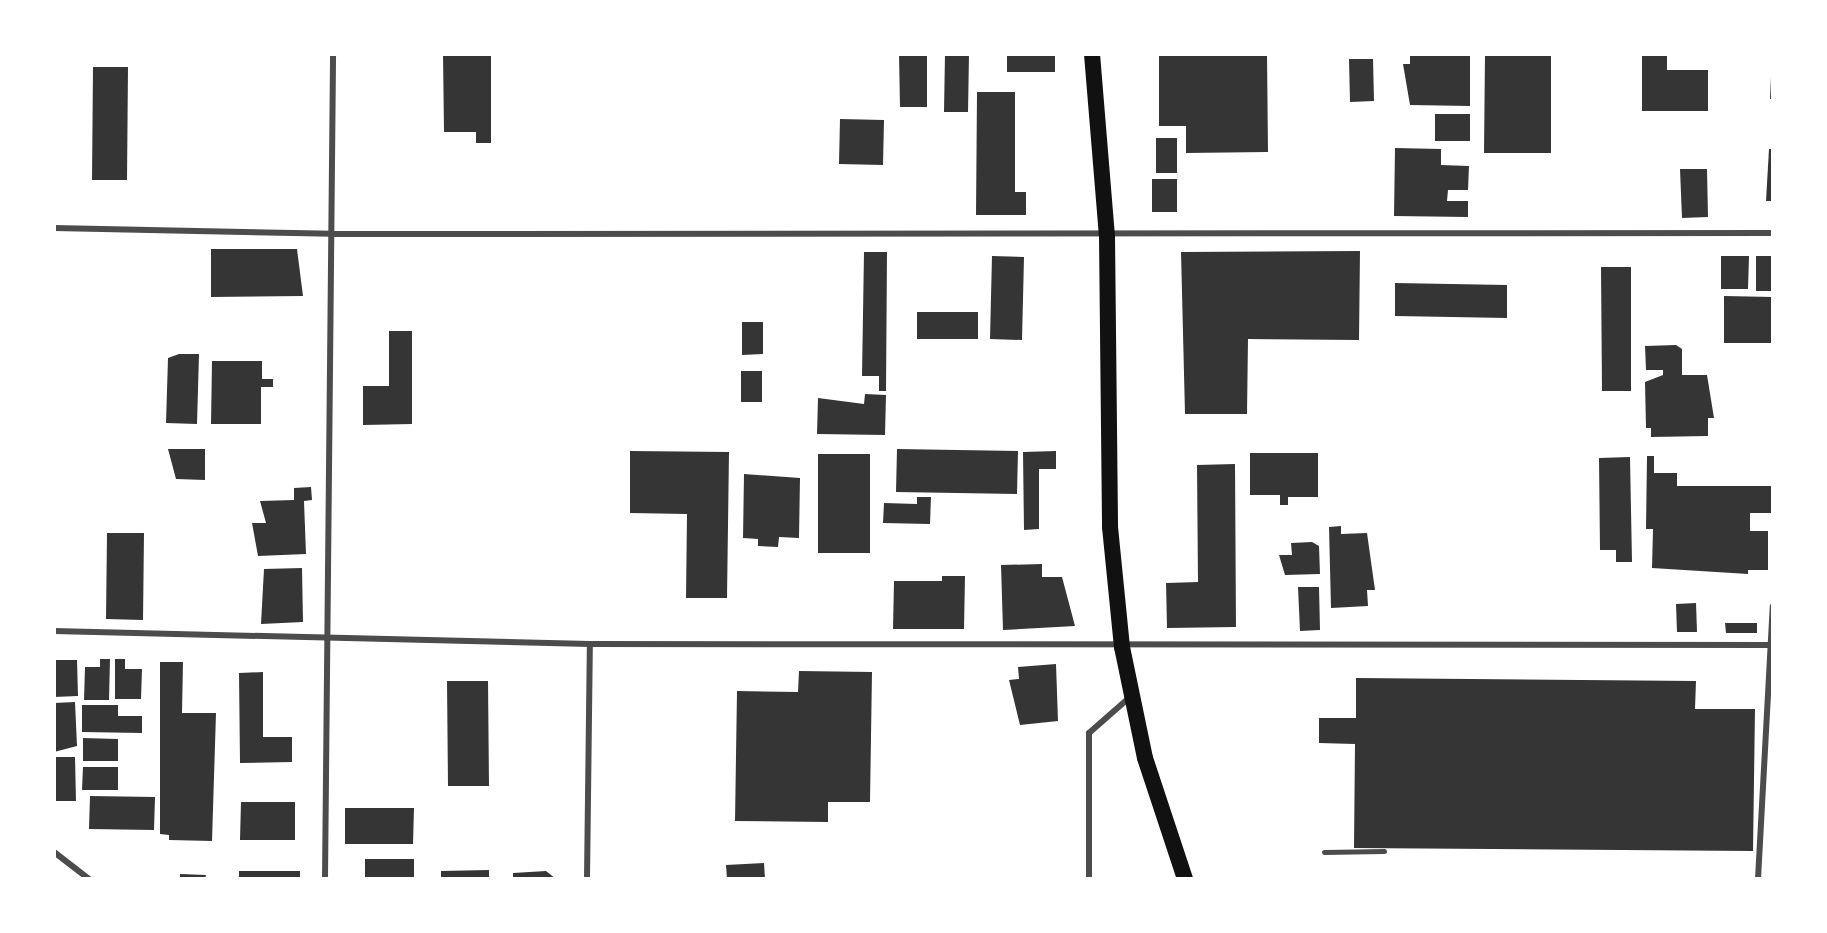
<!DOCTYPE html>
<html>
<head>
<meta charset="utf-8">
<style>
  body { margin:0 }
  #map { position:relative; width:1827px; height:933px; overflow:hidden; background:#fff; font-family:"Varela Round",sans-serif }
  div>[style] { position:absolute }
  .building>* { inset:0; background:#353535 }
  .pedestrian>* { height:5px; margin:-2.5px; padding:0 2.5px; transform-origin:2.5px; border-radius:2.5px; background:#4c4c4c }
  .minor>* { height:6px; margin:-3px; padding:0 3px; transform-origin:3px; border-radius:3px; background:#4c4c4c }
  .trunk>* { height:16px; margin:-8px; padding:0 8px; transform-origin:8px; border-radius:8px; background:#111 }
  span { translate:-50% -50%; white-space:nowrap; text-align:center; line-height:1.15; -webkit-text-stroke:4.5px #fff; paint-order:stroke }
  .frame { position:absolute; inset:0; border:56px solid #fff; pointer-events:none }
</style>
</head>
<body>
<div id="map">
  <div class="building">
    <i style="clip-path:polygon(443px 54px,491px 54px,491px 143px,476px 143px,476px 132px,444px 132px)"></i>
    <i style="clip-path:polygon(899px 54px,927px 54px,927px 107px,900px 107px)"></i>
    <i style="clip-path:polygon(945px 54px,969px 54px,968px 112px,944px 112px)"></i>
    <i style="clip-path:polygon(1007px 54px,1055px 54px,1055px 72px,1007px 72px)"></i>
    <i style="clip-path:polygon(1159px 54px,1267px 54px,1268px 152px,1186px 153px,1186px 126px,1159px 126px)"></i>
    <i style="clip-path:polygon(1410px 54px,1470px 54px,1470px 106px,1410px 105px,1403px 64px,1410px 64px)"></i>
    <i style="clip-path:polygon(1485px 54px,1551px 54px,1551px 153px,1484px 153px)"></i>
    <i style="clip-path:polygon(1642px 54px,1667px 54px,1667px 70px,1708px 70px,1708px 111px,1642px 111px)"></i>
    <i style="clip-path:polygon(1349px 59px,1373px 59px,1374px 101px,1350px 102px)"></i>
    <i style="clip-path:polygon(93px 67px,128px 67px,127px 180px,92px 180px)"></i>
    <i style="clip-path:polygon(1771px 77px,1773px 77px,1773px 99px,1770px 99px)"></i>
    <i style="clip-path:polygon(977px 92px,1015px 92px,1015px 192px,1026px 192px,1026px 215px,976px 215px)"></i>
    <i style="clip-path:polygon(1435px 114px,1470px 114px,1470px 141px,1435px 141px)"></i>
    <i style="clip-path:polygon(840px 119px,884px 120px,883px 165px,839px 164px)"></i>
    <i style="clip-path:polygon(1156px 138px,1177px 138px,1177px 173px,1156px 173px)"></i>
    <i style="clip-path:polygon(1395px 148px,1441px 149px,1441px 165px,1469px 166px,1468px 190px,1448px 190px,1447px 201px,1468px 201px,1468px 217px,1394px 216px)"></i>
    <i style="clip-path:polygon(1769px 149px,1773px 149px,1773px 201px,1766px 201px)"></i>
    <i style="clip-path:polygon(1680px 169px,1707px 169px,1708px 217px,1682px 218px)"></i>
    <i style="clip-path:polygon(1152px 179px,1177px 179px,1177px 212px,1152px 212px)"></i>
    <i style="clip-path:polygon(211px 249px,297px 249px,303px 296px,211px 297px)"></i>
    <i style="clip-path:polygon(1360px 251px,1359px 340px,1248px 339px,1247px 414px,1185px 414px,1181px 252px)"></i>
    <i style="clip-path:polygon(864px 252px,887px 252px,886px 391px,879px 391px,879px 376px,862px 376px)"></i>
    <i style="clip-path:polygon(992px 256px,1024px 257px,1022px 340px,990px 339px)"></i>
    <i style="clip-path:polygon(1721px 256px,1749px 256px,1748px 289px,1721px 289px)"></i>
    <i style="clip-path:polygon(1756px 256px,1773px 256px,1773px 291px,1756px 291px)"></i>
    <i style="clip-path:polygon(1601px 267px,1631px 267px,1631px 391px,1602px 391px)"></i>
    <i style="clip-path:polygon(1395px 283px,1507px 285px,1507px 318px,1395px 316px)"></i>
    <i style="clip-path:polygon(1724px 296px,1773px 297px,1773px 343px,1724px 343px)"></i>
    <i style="clip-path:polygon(917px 312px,978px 312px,978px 339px,917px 339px)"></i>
    <i style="clip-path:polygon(742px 322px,763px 322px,763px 354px,742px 355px)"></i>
    <i style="clip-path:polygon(389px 331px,412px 331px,412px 424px,363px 425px,363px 386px,389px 386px)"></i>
    <i style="clip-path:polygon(1676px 345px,1682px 349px,1682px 375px,1707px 375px,1714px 418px,1708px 418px,1708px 436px,1651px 437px,1651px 428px,1646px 428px,1645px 382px,1663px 375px,1663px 370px,1646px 370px,1645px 346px)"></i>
    <i style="clip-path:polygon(179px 354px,199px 354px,197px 424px,166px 423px,168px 358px)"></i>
    <i style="clip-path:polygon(212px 361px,262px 361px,262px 379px,273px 379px,273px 387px,261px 387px,261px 424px,211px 424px)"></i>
    <i style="clip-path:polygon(741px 371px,762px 371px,762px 402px,741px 402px)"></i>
    <i style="clip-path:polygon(865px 394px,886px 395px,885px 435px,817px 434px,818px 398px,864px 404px)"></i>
    <i style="clip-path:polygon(168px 449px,205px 449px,205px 480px,176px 479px)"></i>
    <i style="clip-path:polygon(897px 449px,1018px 451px,1017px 494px,896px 492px)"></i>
    <i style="clip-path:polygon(630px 451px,729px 452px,727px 598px,686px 598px,687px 514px,630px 513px)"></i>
    <i style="clip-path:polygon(1056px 451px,1056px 469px,1039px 469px,1039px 529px,1024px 530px,1023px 452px)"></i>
    <i style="clip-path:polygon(1250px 453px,1318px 453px,1318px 497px,1288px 497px,1288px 505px,1280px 505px,1280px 495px,1250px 495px)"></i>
    <i style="clip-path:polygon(818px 454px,870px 454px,870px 553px,818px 553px)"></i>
    <i style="clip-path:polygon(1647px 456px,1654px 456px,1654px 473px,1677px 473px,1677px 486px,1773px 486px,1773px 513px,1750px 513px,1750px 531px,1768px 531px,1768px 570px,1748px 570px,1748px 574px,1652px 568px,1653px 529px,1646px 529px)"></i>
    <i style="clip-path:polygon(1630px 457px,1632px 562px,1616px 562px,1616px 550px,1600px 550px,1599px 458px)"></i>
    <i style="clip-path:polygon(1235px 464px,1236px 627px,1167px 628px,1166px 583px,1198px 582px,1197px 465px)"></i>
    <i style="clip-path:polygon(744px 474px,800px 478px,799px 538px,779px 537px,778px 547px,758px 546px,758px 539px,743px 538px)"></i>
    <i style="clip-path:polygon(311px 487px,312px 500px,304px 501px,306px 554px,258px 556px,252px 523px,266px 523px,260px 501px,294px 500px,294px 488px)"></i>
    <i style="clip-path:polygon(917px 497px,931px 497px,930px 524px,883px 523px,884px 503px,917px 504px)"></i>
    <i style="clip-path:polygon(1341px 526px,1341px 534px,1367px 533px,1375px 590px,1367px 590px,1368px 606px,1331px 608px,1329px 527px)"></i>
    <i style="clip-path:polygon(107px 533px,144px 533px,143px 620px,106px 619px)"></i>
    <i style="clip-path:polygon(1312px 542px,1319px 546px,1320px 574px,1285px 575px,1279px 555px,1292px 555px,1291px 543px)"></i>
    <i style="clip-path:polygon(1042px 564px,1042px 577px,1062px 577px,1075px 626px,1003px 630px,1001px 565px)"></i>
    <i style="clip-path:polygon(302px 568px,303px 622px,261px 624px,264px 569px)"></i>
    <i style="clip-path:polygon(942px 576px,965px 576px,964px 629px,893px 629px,894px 581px,942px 581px)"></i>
    <i style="clip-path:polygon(1298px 587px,1319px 587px,1320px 630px,1300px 631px)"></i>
    <i style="clip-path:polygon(1696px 603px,1697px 632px,1677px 632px,1676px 604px)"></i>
    <i style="clip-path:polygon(1725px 623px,1757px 623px,1757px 633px,1726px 633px)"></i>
    <i style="clip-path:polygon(100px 659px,110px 659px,109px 700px,84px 700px,85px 667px,100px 667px)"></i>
    <i style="clip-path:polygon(115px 659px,125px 659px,125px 669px,142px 669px,141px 699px,115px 699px)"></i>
    <i style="clip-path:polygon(54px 660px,77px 660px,78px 696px,54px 697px)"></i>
    <i style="clip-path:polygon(160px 662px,183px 662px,182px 713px,216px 713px,212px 841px,169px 840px,169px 835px,160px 834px)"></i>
    <i style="clip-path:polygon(1056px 664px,1058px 721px,1020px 725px,1009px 680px,1019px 679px,1018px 667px)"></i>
    <i style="clip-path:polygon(799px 671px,872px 672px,870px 802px,828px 802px,828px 822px,735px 821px,737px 691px,798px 692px)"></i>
    <i style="clip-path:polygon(263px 672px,263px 737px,292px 737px,292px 762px,240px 763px,239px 673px)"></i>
    <i style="clip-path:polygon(1356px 678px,1696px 681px,1695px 709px,1755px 709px,1753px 851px,1354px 848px,1355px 744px,1319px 743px,1319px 718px,1356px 718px)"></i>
    <i style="clip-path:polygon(447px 681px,488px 681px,489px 786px,448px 786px)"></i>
    <i style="clip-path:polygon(75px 702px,77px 746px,54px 752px,54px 703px)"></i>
    <i style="clip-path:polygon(82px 705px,118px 705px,118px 716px,142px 716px,142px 733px,82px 732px)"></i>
    <i style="clip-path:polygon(83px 738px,118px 739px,118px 761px,83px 761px)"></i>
    <i style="clip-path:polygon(54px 757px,75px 757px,76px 801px,54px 801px)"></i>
    <i style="clip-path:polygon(83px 767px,118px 767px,118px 790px,82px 790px)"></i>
    <i style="clip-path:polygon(90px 796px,155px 797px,154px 830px,89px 829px)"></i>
    <i style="clip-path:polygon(241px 802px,295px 802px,295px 840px,240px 840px)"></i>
    <i style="clip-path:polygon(345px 808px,414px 808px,413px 844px,345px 844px)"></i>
    <i style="clip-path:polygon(365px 859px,414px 859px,414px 879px,365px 879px)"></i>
    <i style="clip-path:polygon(764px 863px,765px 879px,727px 879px,726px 865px)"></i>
    <i style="clip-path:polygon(489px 870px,489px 879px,441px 879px,441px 871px)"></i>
    <i style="clip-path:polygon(239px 871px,300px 871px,300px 879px,239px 879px)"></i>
    <i style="clip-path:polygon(546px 871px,556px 879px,513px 879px,513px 873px)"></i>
    <i style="clip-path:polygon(180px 874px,206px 875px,205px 879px,180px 879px)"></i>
  </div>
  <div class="pedestrian">
    <i style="left:1324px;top:852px;width:60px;rotate:-1deg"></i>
  </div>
  <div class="minor">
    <i style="left:54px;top:228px;width:278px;rotate:1.2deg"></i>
    <i style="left:332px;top:234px;width:1441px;rotate:-0.04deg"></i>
    <i style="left:54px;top:631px;width:536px;rotate:1.39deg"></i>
    <i style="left:590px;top:644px;width:1183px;rotate:0.05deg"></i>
    <i style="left:54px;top:852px;width:44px;rotate:37.6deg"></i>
    <i style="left:325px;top:879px;width:825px;rotate:-89.44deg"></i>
    <i style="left:587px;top:879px;width:235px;rotate:-89.3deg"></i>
    <i style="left:1089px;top:879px;width:146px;rotate:-90deg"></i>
    <i style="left:1089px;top:733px;width:53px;rotate:-41.2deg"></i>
    <i style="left:1758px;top:879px;width:273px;rotate:-86.9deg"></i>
  </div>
  <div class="trunk">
    <i style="left:1092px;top:54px;width:183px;rotate:85.3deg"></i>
    <i style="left:1107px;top:236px;width:291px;rotate:89.4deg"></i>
    <i style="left:1110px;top:527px;width:121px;rotate:84.3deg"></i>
    <i style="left:1122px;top:647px;width:113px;rotate:78.3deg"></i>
    <i style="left:1145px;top:758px;width:127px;rotate:71.7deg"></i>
  </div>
  <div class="frame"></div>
</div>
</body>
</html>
